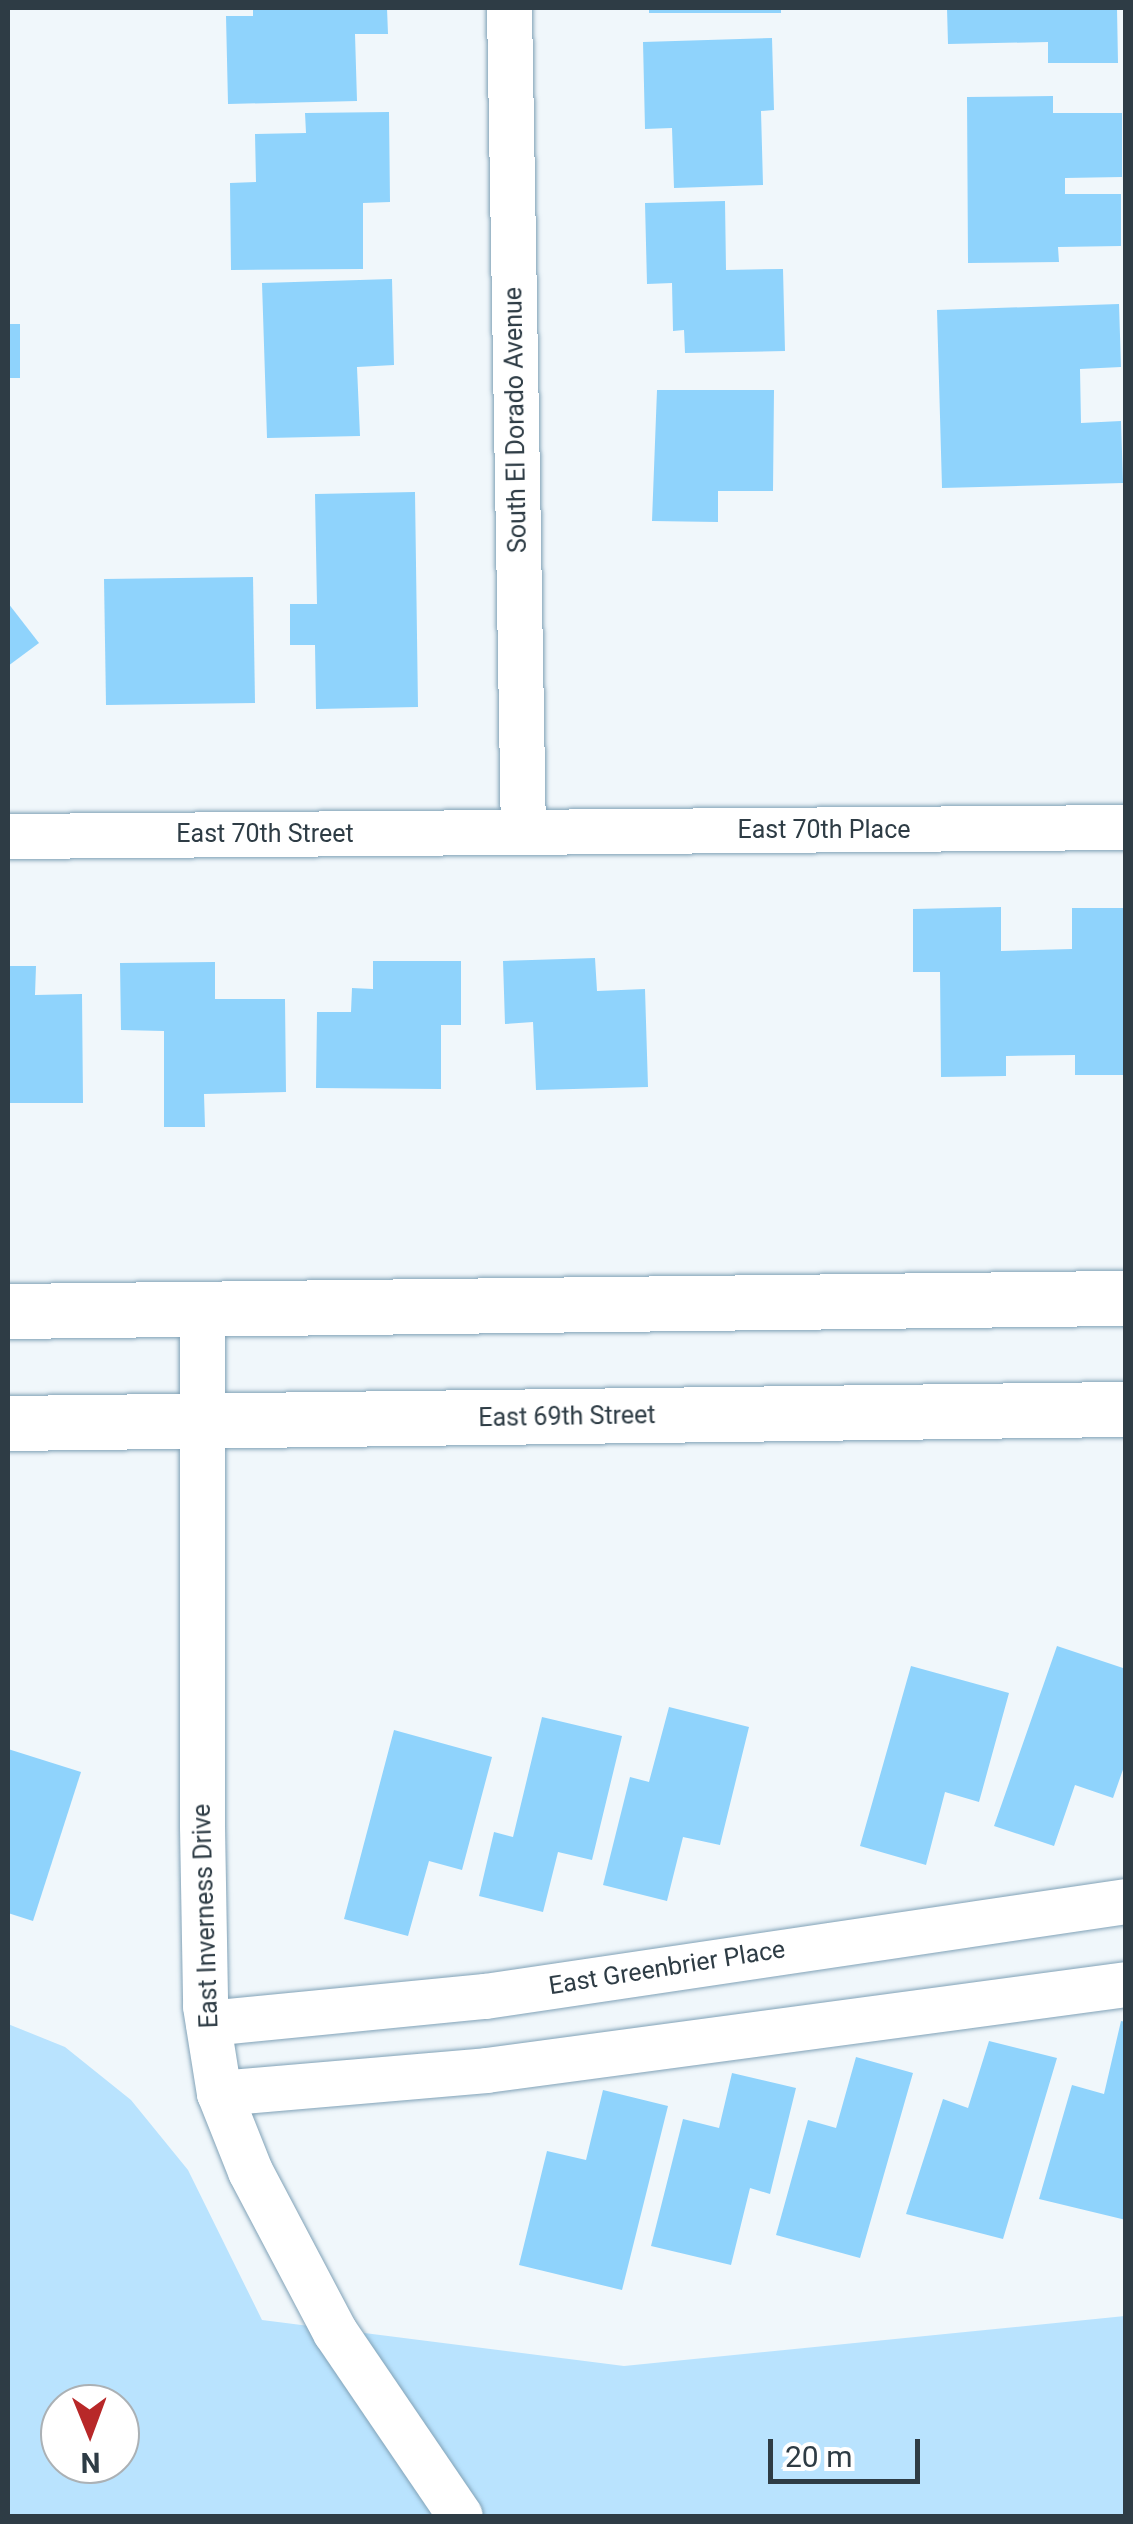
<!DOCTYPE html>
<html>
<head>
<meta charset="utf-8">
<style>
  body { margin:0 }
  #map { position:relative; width:1133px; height:2524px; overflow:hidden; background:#f0f7fb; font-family:Roboto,sans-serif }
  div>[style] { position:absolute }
  .green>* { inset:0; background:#b9e3fe }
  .building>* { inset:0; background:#8fd3fc }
  .roads { filter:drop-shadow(0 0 2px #81a2b7) drop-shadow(0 0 2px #81a2b7) }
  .minor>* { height:45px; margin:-22.5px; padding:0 22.5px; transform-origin:22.5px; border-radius:22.5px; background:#fff }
  .secondary>* { height:55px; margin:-27.5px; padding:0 27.5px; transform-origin:27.5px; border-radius:27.5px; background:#fff }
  span { translate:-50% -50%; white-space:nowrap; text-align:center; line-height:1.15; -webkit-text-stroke:9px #fff; paint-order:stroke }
  .street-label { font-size:25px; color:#2e3c45 }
  .frame { position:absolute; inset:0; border:10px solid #2e3c45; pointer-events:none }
  .north { position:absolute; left:40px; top:2384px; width:100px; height:100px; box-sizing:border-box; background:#fff; border:2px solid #abb1b5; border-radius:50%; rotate:179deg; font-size:28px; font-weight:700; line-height:40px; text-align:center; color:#2e3c45 }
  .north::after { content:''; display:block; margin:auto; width:35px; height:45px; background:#b82829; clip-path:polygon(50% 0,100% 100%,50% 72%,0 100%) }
  .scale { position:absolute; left:768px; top:2439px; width:152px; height:45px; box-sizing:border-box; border:5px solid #2e3c45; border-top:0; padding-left:12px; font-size:30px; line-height:35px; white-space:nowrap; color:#2e3c45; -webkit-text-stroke:8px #fff; paint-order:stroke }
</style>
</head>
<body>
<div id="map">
  <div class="green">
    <i style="clip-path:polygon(evenodd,8px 2024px,65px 2047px,131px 2100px,188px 2170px,262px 2320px,624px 2366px,1125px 2316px,1125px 2516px,8px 2516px,8px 2024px,60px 2404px,120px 2404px,120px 2464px,60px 2464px,60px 2404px)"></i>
  </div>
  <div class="building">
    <i style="clip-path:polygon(253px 8px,387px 8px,388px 34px,355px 34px,357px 101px,228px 104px,226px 16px,253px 16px)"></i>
    <i style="clip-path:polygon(649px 8px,781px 8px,781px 13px,649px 13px)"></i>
    <i style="clip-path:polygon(947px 8px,1117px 8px,1118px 63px,1048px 63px,1048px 42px,948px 44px)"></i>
    <i style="clip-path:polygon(772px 38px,774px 110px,761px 111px,763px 185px,674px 188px,672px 128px,645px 129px,643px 42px)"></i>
    <i style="clip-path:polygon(1053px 96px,1053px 113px,1122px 113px,1122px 177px,1065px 178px,1065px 194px,1121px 194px,1121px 246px,1058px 247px,1059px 262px,968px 263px,967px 97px)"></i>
    <i style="clip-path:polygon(389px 112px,390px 202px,363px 203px,363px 269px,231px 270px,230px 183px,256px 182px,255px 134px,306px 133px,305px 113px)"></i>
    <i style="clip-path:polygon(725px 201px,726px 270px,783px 269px,785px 351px,685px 353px,684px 330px,673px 331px,672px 283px,647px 284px,645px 203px)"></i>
    <i style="clip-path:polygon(392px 279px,394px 365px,357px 367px,360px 436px,267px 438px,262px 283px)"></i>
    <i style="clip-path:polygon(1119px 304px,1121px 367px,1080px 369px,1081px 423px,1121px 421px,1123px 483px,942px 488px,937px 310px)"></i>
    <i style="clip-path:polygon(8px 324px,20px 324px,20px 378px,8px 378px)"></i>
    <i style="clip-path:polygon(657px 390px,774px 390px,773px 491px,718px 491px,718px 522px,652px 521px)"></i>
    <i style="clip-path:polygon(415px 492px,418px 707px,316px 709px,315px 645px,290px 645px,290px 604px,317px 604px,315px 494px)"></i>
    <i style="clip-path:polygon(253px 577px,255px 703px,106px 705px,104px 579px)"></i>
    <i style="clip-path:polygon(8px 603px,39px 643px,8px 666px)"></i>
    <i style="clip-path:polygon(1001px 907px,1001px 951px,1072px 949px,1072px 908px,1126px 908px,1126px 1075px,1075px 1075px,1075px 1055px,1006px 1056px,1006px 1076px,941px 1077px,940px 972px,913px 972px,913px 909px)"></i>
    <i style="clip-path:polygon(595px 958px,597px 991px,645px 989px,648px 1087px,536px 1090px,533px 1022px,505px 1024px,503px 961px)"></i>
    <i style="clip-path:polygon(373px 961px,461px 961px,461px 1025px,441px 1025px,441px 1089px,316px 1088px,317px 1012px,351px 1012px,352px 988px,373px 989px)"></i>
    <i style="clip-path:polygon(215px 962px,215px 999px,285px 999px,286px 1092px,204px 1094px,205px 1127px,164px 1127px,164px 1031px,121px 1030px,120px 963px)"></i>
    <i style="clip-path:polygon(8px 966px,36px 966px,35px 995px,82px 994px,83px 1103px,8px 1103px)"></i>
    <i style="clip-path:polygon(1057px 1646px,1126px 1669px,1126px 1761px,1113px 1798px,1075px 1785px,1054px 1846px,994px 1826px)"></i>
    <i style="clip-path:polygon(911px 1666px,1009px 1693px,979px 1802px,945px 1792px,926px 1865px,860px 1846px)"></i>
    <i style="clip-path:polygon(669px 1707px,749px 1727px,720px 1845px,683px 1837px,667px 1901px,603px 1885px,630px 1777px,649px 1782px)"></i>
    <i style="clip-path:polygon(542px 1717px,622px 1736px,592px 1860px,558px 1852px,543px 1912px,479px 1896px,494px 1832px,513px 1837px)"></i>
    <i style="clip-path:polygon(394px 1730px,492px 1757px,462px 1870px,429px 1861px,408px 1936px,344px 1919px)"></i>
    <i style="clip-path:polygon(8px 1749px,81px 1772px,33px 1921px,8px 1913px)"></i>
    <i style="clip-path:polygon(1121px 2021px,1126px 2022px,1126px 2220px,1039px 2199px,1072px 2085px,1104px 2094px)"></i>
    <i style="clip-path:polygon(989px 2041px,1057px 2058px,1003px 2239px,906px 2214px,943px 2099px,968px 2108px)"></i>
    <i style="clip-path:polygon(856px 2057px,913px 2073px,860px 2258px,776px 2235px,808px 2120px,836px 2128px)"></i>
    <i style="clip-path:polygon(732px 2073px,796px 2088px,770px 2194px,750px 2188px,731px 2265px,651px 2246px,683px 2119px,719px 2128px)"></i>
    <i style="clip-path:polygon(603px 2090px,668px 2106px,622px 2290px,519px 2265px,547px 2151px,586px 2160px)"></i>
  </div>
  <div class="roads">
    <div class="minor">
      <i style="left:509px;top:8px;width:824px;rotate:89.03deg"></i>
      <i style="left:8px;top:836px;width:1118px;rotate:-0.46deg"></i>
      <i style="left:202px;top:1309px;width:517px;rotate:90deg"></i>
      <i style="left:202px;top:1826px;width:180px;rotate:89deg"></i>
      <i style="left:205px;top:2006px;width:88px;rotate:80.9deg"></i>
      <i style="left:219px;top:2093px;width:84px;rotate:68.3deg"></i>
      <i style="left:250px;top:2171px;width:182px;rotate:62.2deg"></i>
      <i style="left:335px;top:2332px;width:222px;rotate:55.8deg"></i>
      <i style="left:208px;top:2023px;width:278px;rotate:-5.6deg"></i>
      <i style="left:485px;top:1996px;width:648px;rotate:-8.43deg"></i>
      <i style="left:219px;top:2093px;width:268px;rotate:-4.9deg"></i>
      <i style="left:486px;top:2070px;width:646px;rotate:-7.65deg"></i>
    </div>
    <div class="secondary">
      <i style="left:8px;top:1311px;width:1118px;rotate:-0.67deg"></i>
      <i style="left:8px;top:1423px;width:1118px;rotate:-0.72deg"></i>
    </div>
  </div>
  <div class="street-label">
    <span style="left:516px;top:420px;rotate:-91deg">South El Dorado Avenue</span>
    <span style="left:824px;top:830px">East 70th Place</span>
    <span style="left:265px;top:834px">East 70th Street</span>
    <span style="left:567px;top:1417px;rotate:-1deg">East 69th Street</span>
    <span style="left:206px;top:1916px;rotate:-92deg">East Inverness Drive</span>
    <span style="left:667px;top:1968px;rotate:-9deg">East Greenbrier Place</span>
  </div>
  <div class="frame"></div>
  <div class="north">N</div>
  <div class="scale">20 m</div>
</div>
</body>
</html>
